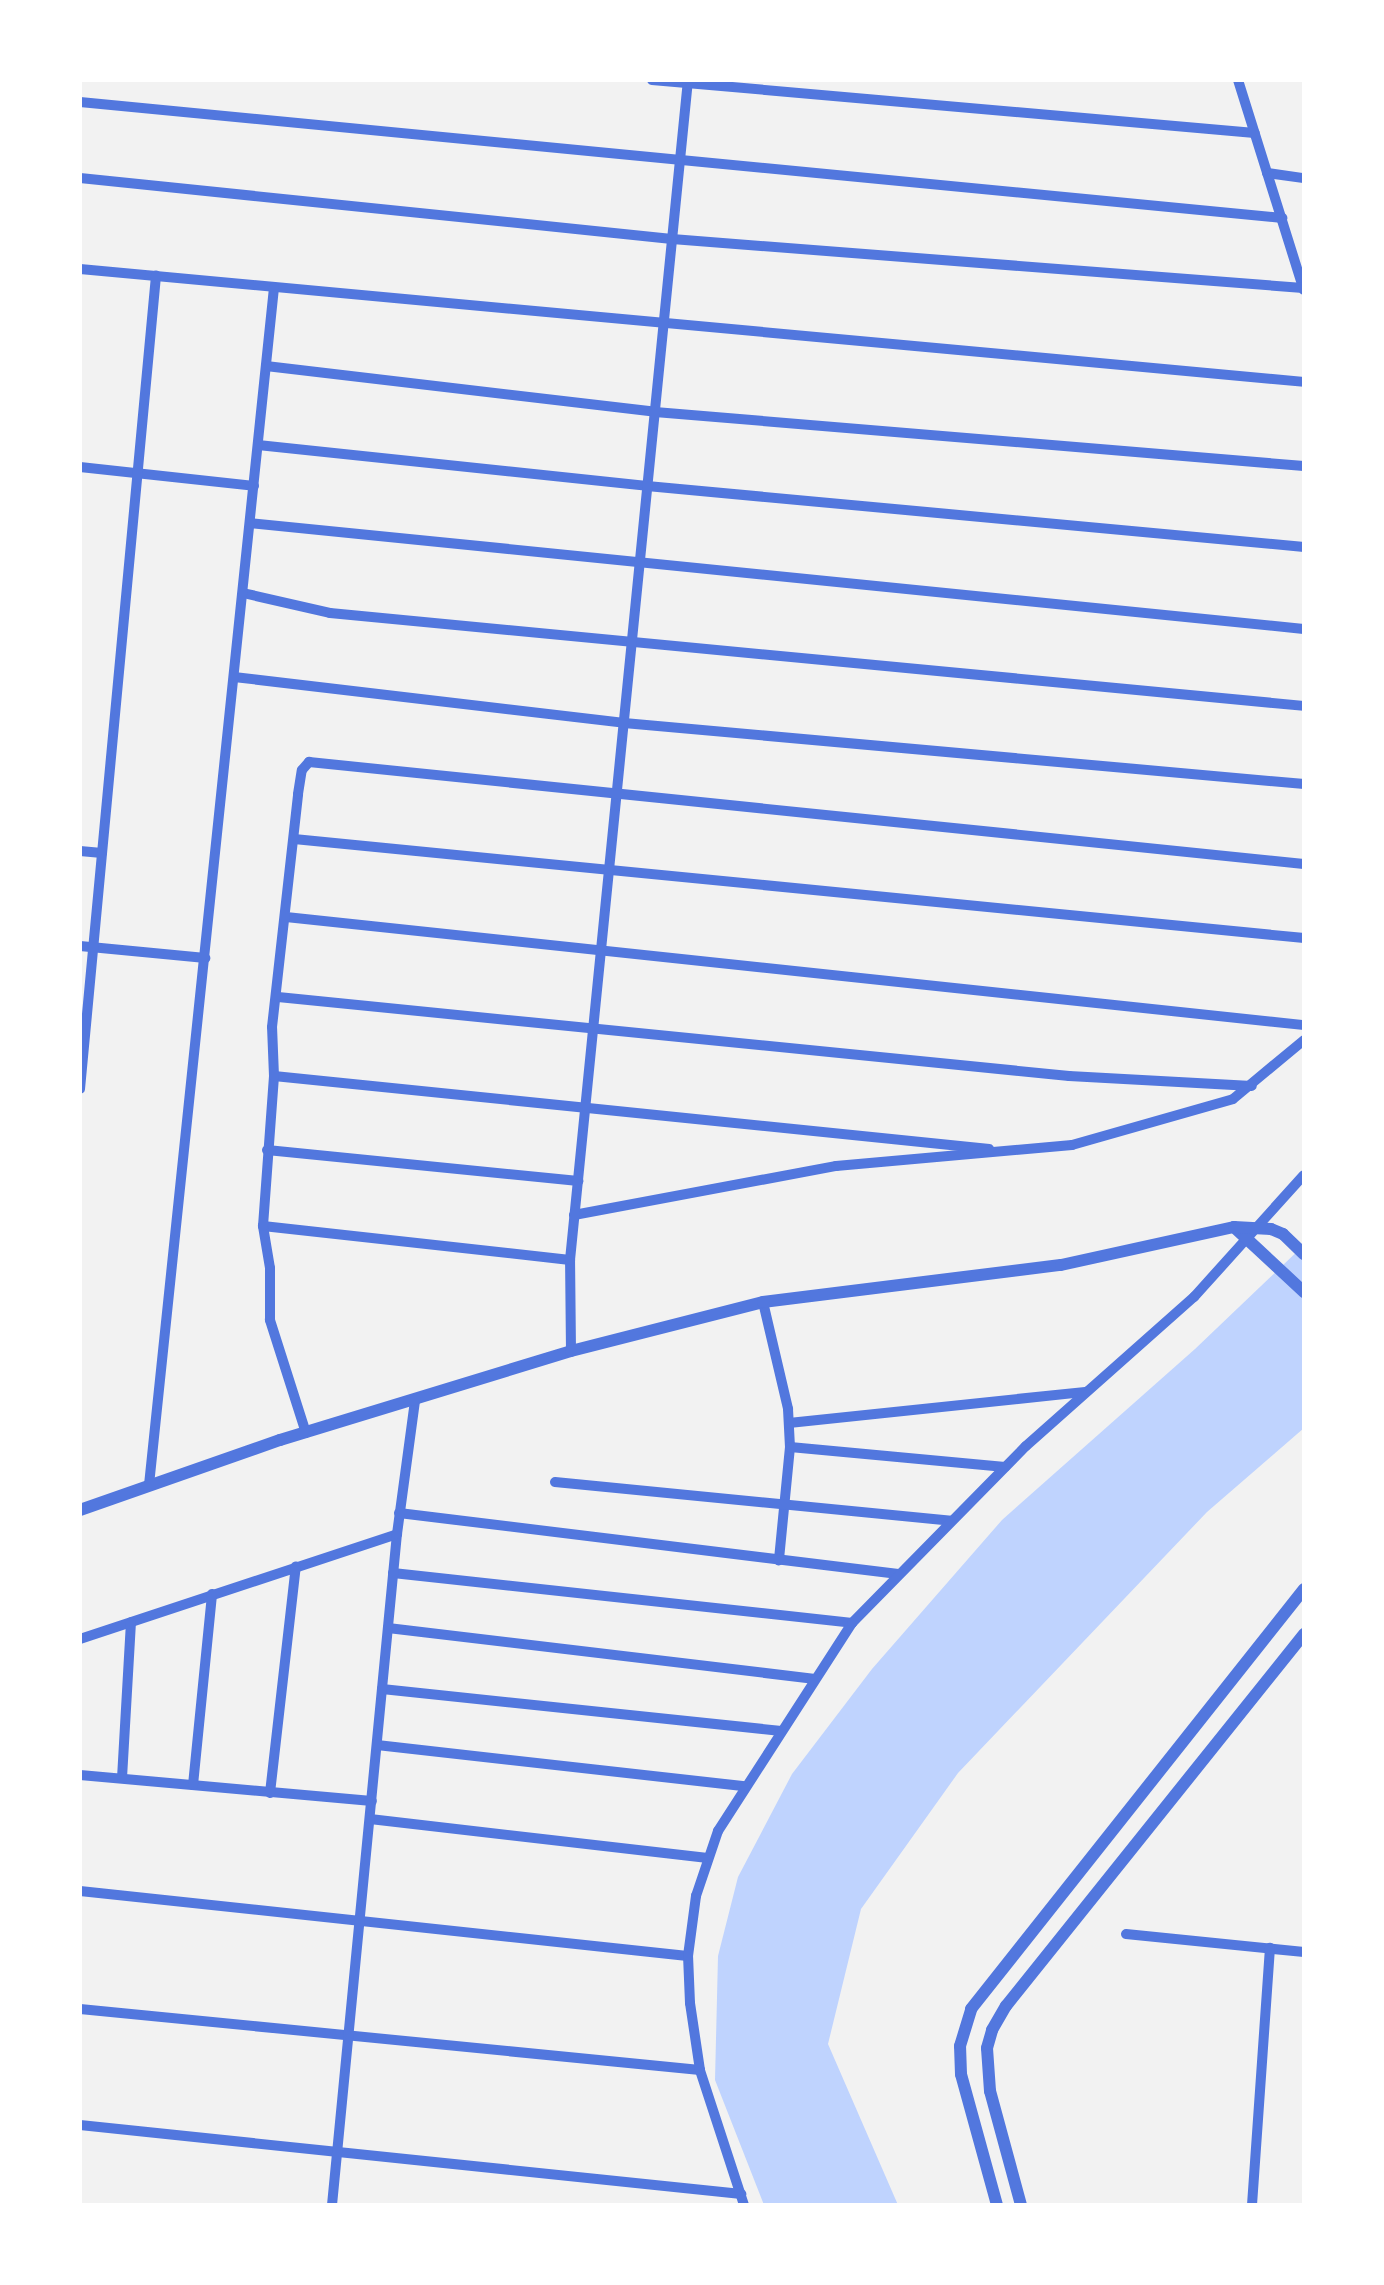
<!DOCTYPE html>
<html>
<head>
<meta charset="utf-8">
<style>
  body { margin:0 }
  #map { position:relative; width:1384px; height:2285px; overflow:hidden; background:#f2f2f2; font-family:"Golos Text",sans-serif }
  div>[style] { position:absolute }
  .water>* { inset:0; background:#bfd3fe }
  .minor>* { height:10px; margin:-5px; padding:0 5px; transform-origin:5px; border-radius:5px; background:#5277de }
  .tertiary>* { height:12px; margin:-6px; padding:0 6px; transform-origin:6px; border-radius:6px; background:#5277de }
  span { translate:-50% -50%; white-space:nowrap; text-align:center; line-height:1.15; -webkit-text-stroke:10px #fff; paint-order:stroke }
  .frame { position:absolute; inset:0; border:82px solid #fff; pointer-events:none }
</style>
</head>
<body>
<div id="map">
  <div class="water">
    <i style="clip-path:polygon(1304px 1245px,1304px 1428px,1207px 1512px,958px 1773px,861px 1909px,828px 2044px,898px 2205px,764px 2205px,715px 2080px,718px 1956px,738px 1877px,792px 1774px,872px 1669px,1002px 1520px,1195px 1349px)"></i>
  </div>
  <div class="minor">
    <i style="left:652px;top:80px;width:605px;rotate:5.02deg"></i>
    <i style="left:1238px;top:80px;width:220px;rotate:72.6deg"></i>
    <i style="left:80px;top:102px;width:1208px;rotate:5.51deg"></i>
    <i style="left:1267px;top:173px;width:37px;rotate:8deg"></i>
    <i style="left:80px;top:178px;width:595px;rotate:5.88deg"></i>
    <i style="left:672px;top:239px;width:633px;rotate:4.44deg"></i>
    <i style="left:80px;top:269px;width:1229px;rotate:5.27deg"></i>
    <i style="left:266px;top:366px;width:392px;rotate:6.7deg"></i>
    <i style="left:655px;top:412px;width:651px;rotate:4.76deg"></i>
    <i style="left:258px;top:445px;width:391px;rotate:6deg"></i>
    <i style="left:647px;top:486px;width:660px;rotate:5.3deg"></i>
    <i style="left:80px;top:467px;width:175px;rotate:6.2deg"></i>
    <i style="left:250px;top:523px;width:1059px;rotate:5.74deg"></i>
    <i style="left:243px;top:593px;width:89px;rotate:12.9deg"></i>
    <i style="left:330px;top:613px;width:978px;rotate:5.45deg"></i>
    <i style="left:234px;top:677px;width:393px;rotate:6.7deg"></i>
    <i style="left:624px;top:723px;width:683px;rotate:5.13deg"></i>
    <i style="left:294px;top:839px;width:1015px;rotate:5.6deg"></i>
    <i style="left:80px;top:851px;width:22px;rotate:5deg"></i>
    <i style="left:286px;top:917px;width:1024px;rotate:6.06deg"></i>
    <i style="left:80px;top:946px;width:126px;rotate:5.5deg"></i>
    <i style="left:278px;top:997px;width:795px;rotate:5.7deg"></i>
    <i style="left:1069px;top:1076px;width:183px;rotate:3.1deg"></i>
    <i style="left:274px;top:1076px;width:719px;rotate:5.83deg"></i>
    <i style="left:80px;top:1089px;width:817px;rotate:-84.66deg"></i>
    <i style="left:267px;top:1150px;width:313px;rotate:5.7deg"></i>
    <i style="left:574px;top:1215px;width:267px;rotate:-10.6deg"></i>
    <i style="left:836px;top:1166px;width:237px;rotate:-5.1deg"></i>
    <i style="left:1072px;top:1145px;width:167px;rotate:-15.9deg"></i>
    <i style="left:1233px;top:1099px;width:92px;rotate:-39.7deg"></i>
    <i style="left:263px;top:1226px;width:309px;rotate:6.3deg"></i>
    <i style="left:763px;top:1302px;width:110px;rotate:76.8deg"></i>
    <i style="left:788px;top:1409px;width:38px;rotate:87deg"></i>
    <i style="left:790px;top:1447px;width:114px;rotate:95.6deg"></i>
    <i style="left:571px;top:1351px;width:91px;rotate:-90.6deg"></i>
    <i style="left:570px;top:1260px;width:1186px;rotate:-84.29deg"></i>
    <i style="left:789px;top:1423px;width:298px;rotate:-6deg"></i>
    <i style="left:306px;top:1433px;width:119px;rotate:-107.7deg"></i>
    <i style="left:270px;top:1320px;width:52px;rotate:-90deg"></i>
    <i style="left:270px;top:1268px;width:43px;rotate:-99.5deg"></i>
    <i style="left:263px;top:1226px;width:150px;rotate:-85.8deg"></i>
    <i style="left:274px;top:1076px;width:49px;rotate:-92.3deg"></i>
    <i style="left:272px;top:1027px;width:234px;rotate:-83.6deg"></i>
    <i style="left:298px;top:794px;width:24px;rotate:-81deg"></i>
    <i style="left:302px;top:770px;width:11px;rotate:-49deg"></i>
    <i style="left:309px;top:762px;width:1000px;rotate:5.85deg"></i>
    <i style="left:790px;top:1447px;width:216px;rotate:5.3deg"></i>
    <i style="left:555px;top:1482px;width:398px;rotate:5.6deg"></i>
    <i style="left:149px;top:1485px;width:1204px;rotate:-84.04deg"></i>
    <i style="left:399px;top:1513px;width:503px;rotate:6.97deg"></i>
    <i style="left:393px;top:1573px;width:462px;rotate:6.2deg"></i>
    <i style="left:388px;top:1628px;width:428px;rotate:6.8deg"></i>
    <i style="left:80px;top:1639px;width:334px;rotate:-18.3deg"></i>
    <i style="left:382px;top:1689px;width:399px;rotate:6deg"></i>
    <i style="left:377px;top:1745px;width:370px;rotate:6.4deg"></i>
    <i style="left:80px;top:1775px;width:293px;rotate:5.1deg"></i>
    <i style="left:122px;top:1778px;width:156px;rotate:-86.7deg"></i>
    <i style="left:193px;top:1785px;width:192px;rotate:-84.3deg"></i>
    <i style="left:270px;top:1793px;width:228px;rotate:-83.5deg"></i>
    <i style="left:370px;top:1819px;width:340px;rotate:6.6deg"></i>
    <i style="left:80px;top:1891px;width:611px;rotate:6.1deg"></i>
    <i style="left:1126px;top:1934px;width:179px;rotate:5.8deg"></i>
    <i style="left:80px;top:2009px;width:623px;rotate:5.62deg"></i>
    <i style="left:80px;top:2125px;width:665px;rotate:5.96deg"></i>
    <i style="left:332px;top:2205px;width:674px;rotate:-84.47deg"></i>
    <i style="left:397px;top:1534px;width:135px;rotate:-82.3deg"></i>
    <i style="left:744px;top:2205px;width:142px;rotate:-108.1deg"></i>
    <i style="left:700px;top:2070px;width:68px;rotate:-98.5deg"></i>
    <i style="left:690px;top:2003px;width:47px;rotate:-92.4deg"></i>
    <i style="left:688px;top:1956px;width:61px;rotate:-82.4deg"></i>
    <i style="left:696px;top:1896px;width:69px;rotate:-71.3deg"></i>
    <i style="left:718px;top:1831px;width:247px;rotate:-57.2deg"></i>
    <i style="left:852px;top:1623px;width:248px;rotate:-45.5deg"></i>
    <i style="left:1026px;top:1446px;width:225px;rotate:-41.6deg"></i>
    <i style="left:1194px;top:1297px;width:164px;rotate:-48deg"></i>
    <i style="left:1252px;top:2205px;width:258px;rotate:-86deg"></i>
  </div>
  <div class="tertiary">
    <i style="left:1234px;top:1227px;width:96px;rotate:42.9deg"></i>
    <i style="left:80px;top:1510px;width:212px;rotate:-19.3deg"></i>
    <i style="left:280px;top:1440px;width:304px;rotate:-17deg"></i>
    <i style="left:571px;top:1351px;width:198px;rotate:-14.3deg"></i>
    <i style="left:763px;top:1302px;width:300px;rotate:-7.1deg"></i>
    <i style="left:1061px;top:1265px;width:177px;rotate:-12.4deg"></i>
    <i style="left:1234px;top:1227px;width:37px;rotate:3deg"></i>
    <i style="left:1271px;top:1229px;width:13px;rotate:23deg"></i>
    <i style="left:1283px;top:1234px;width:29px;rotate:44deg"></i>
    <i style="left:997px;top:2205px;width:136px;rotate:-105.4deg"></i>
    <i style="left:961px;top:2074px;width:28px;rotate:-92deg"></i>
    <i style="left:960px;top:2046px;width:39px;rotate:-73deg"></i>
    <i style="left:971px;top:2009px;width:536px;rotate:-51.59deg"></i>
    <i style="left:1021px;top:2205px;width:118px;rotate:-105.2deg"></i>
    <i style="left:990px;top:2091px;width:43px;rotate:-94deg"></i>
    <i style="left:987px;top:2048px;width:19px;rotate:-74deg"></i>
    <i style="left:992px;top:2030px;width:28px;rotate:-60deg"></i>
    <i style="left:1006px;top:2006px;width:477px;rotate:-51.3deg"></i>
  </div>
  <div class="frame"></div>
</div>
</body>
</html>
